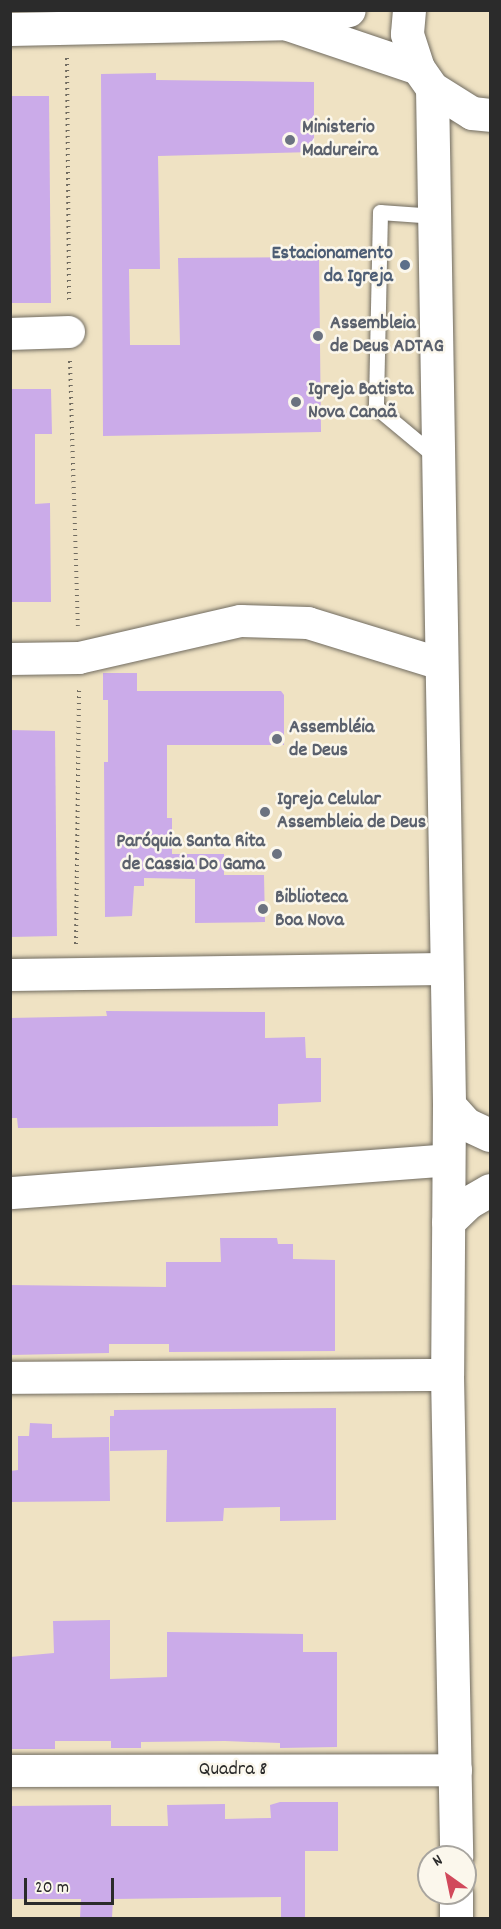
<!DOCTYPE html>
<html>
<head>
<meta charset="utf-8">
<style>
  body { margin:0 }
  #map { position:relative; width:501px; height:1929px; overflow:hidden; background:#efe2c3; font-family:Dekko,sans-serif }
  div>[style] { position:absolute }
  .building>* { inset:0; background:#cbabe9 }
  .path>* { height:4px; margin-top:-2px; transform-origin:0; background:repeating-linear-gradient(90deg,#706b60 0 1.5px,transparent 0 6px) }
  .roads { filter:drop-shadow(0 0 2px #706b60) drop-shadow(0 0 2px #706b60) }
  .lane>* { height:15px; margin:-7.5px; padding:0 7.5px; transform-origin:7.5px; border-radius:7.5px; background:#fff }
  .street>* { height:32px; margin:-16px; padding:0 16px; transform-origin:16px; border-radius:16px; background:#fff }
  .secondary>* { height:33px; margin:-16.5px; padding:0 16.5px; transform-origin:16.5px; border-radius:16.5px; background:#fff }
  .dots>* { width:16px; height:16px; translate:-50% -50%; box-sizing:border-box; border:3px solid #fbf7ec; border-radius:50% }
  span { translate:-50% -50%; white-space:nowrap; text-align:center; line-height:1.15; -webkit-text-stroke:5px #fbf7ec; paint-order:stroke }
  .worship-label { font-size:20px; color:#5b616d; font-weight:700 }
  .left { translate:0 -50%; text-align:left }
  .right { translate:-100% -50%; text-align:right }
  .service-label { font-size:20px; color:#4e5e75; font-weight:700 }
  .street-label { font-size:20px; color:#2b2b2b }
  .frame { position:absolute; inset:0; border:12px solid #2b2b2b; pointer-events:none }
  .north { position:absolute; left:417px; top:1845px; width:60px; height:60px; box-sizing:border-box; background:#fbf7ec; border:2px solid #a8a59f; border-radius:50%; rotate:327deg; font-size:16px; font-weight:700; line-height:24px; text-align:center; color:#2b2b2b }
  .north::after { content:''; display:block; margin:auto; width:21px; height:27px; background:#d1495b; clip-path:polygon(50% 0,100% 100%,50% 72%,0 100%) }
  .scale { position:absolute; left:24px; top:1878px; width:90px; height:27px; box-sizing:border-box; border:3px solid #2b2b2b; border-top:0; padding-left:8px; font-size:18px; line-height:21px; white-space:nowrap; color:#2b2b2b; -webkit-text-stroke:4px #fbf7ec; paint-order:stroke }
</style>
</head>
<body>
<div id="map">
  <div class="building">
    <i style="clip-path:polygon(156px 73px,156px 80px,314px 82px,314px 152px,158px 156px,160px 269px,129px 269px,130px 345px,180px 345px,178px 258px,319px 257px,321px 432px,103px 436px,101px 74px)"></i>
    <i style="clip-path:polygon(10px 96px,49px 96px,51px 303px,10px 303px)"></i>
    <i style="clip-path:polygon(10px 389px,51px 389px,52px 434px,35px 434px,35px 504px,50px 503px,51px 602px,10px 602px)"></i>
    <i style="clip-path:polygon(103px 673px,137px 673px,137px 691px,281px 691px,284px 695px,284px 745px,167px 745px,167px 818px,172px 818px,172px 854px,224px 854px,224px 875px,264px 875px,265px 922px,195px 923px,195px 879px,144px 878px,144px 886px,134px 886px,132px 916px,105px 917px,104px 762px,108px 762px,108px 700px,103px 700px)"></i>
    <i style="clip-path:polygon(10px 730px,55px 731px,57px 936px,10px 937px)"></i>
    <i style="clip-path:polygon(106px 1011px,265px 1012px,265px 1038px,305px 1037px,306px 1058px,321px 1058px,321px 1102px,278px 1104px,278px 1126px,18px 1128px,17px 1118px,10px 1118px,10px 1018px,107px 1016px)"></i>
    <i style="clip-path:polygon(220px 1238px,277px 1238px,278px 1244px,293px 1244px,293px 1259px,335px 1260px,335px 1351px,169px 1352px,169px 1344px,109px 1344px,109px 1353px,10px 1355px,10px 1285px,166px 1287px,166px 1262px,221px 1262px)"></i>
    <i style="clip-path:polygon(336px 1408px,336px 1520px,280px 1521px,280px 1507px,224px 1508px,223px 1521px,166px 1522px,167px 1450px,110px 1451px,110px 1416px,114px 1416px,114px 1410px)"></i>
    <i style="clip-path:polygon(30px 1423px,52px 1424px,52px 1438px,109px 1437px,110px 1501px,10px 1502px,10px 1471px,18px 1470px,18px 1436px,29px 1436px)"></i>
    <i style="clip-path:polygon(110px 1620px,110px 1679px,167px 1677px,167px 1632px,303px 1634px,303px 1652px,337px 1652px,337px 1747px,280px 1748px,280px 1743px,225px 1741px,141px 1742px,141px 1748px,111px 1748px,111px 1741px,55px 1741px,55px 1749px,10px 1749px,10px 1657px,54px 1653px,53px 1621px)"></i>
    <i style="clip-path:polygon(280px 1802px,338px 1802px,338px 1851px,305px 1851px,305px 1917px,281px 1917px,281px 1897px,113px 1899px,112px 1918px,80px 1918px,81px 1899px,10px 1899px,10px 1806px,111px 1805px,111px 1826px,168px 1826px,167px 1805px,225px 1804px,225px 1819px,271px 1818px,270px 1805px)"></i>
  </div>
  <div class="path">
    <i style="left:67px;top:58px;width:244px;rotate:89.5deg"></i>
    <i style="left:70px;top:361px;width:265px;rotate:88.3deg"></i>
    <i style="left:76px;top:944px;width:256px;rotate:-89.3deg"></i>
  </div>
  <div class="roads">
    <div class="lane">
      <i style="left:435px;top:216px;width:55px;rotate:-175.8deg"></i>
      <i style="left:380px;top:212px;width:195px;rotate:91.2deg"></i>
      <i style="left:376px;top:407px;width:78px;rotate:39.8deg"></i>
    </div>
    <div class="street">
      <i style="left:10px;top:334px;width:59px;rotate:-1.9deg"></i>
      <i style="left:10px;top:659px;width:69px;rotate:-0.8deg"></i>
      <i style="left:79px;top:658px;width:166px;rotate:-12.9deg"></i>
      <i style="left:241px;top:621px;width:67px;rotate:1.7deg"></i>
      <i style="left:308px;top:623px;width:139px;rotate:17.1deg"></i>
      <i style="left:10px;top:975px;width:435px;rotate:-0.8deg"></i>
      <i style="left:12px;top:1193px;width:438px;rotate:-4.3deg"></i>
      <i style="left:10px;top:1378px;width:437px;rotate:-0.4deg"></i>
      <i style="left:10px;top:1771px;width:446px;rotate:-0.1deg"></i>
    </div>
    <div class="secondary">
      <i style="left:409px;top:10px;width:24px;rotate:95deg"></i>
      <i style="left:407px;top:34px;width:36px;rotate:72deg"></i>
      <i style="left:418px;top:68px;width:24px;rotate:55deg"></i>
      <i style="left:432px;top:88px;width:47px;rotate:32deg"></i>
      <i style="left:472px;top:113px;width:18px;rotate:6deg"></i>
      <i style="left:288px;top:24px;width:137px;rotate:18.7deg"></i>
      <i style="left:10px;top:29px;width:276px;rotate:-1.2deg"></i>
      <i style="left:286px;top:23px;width:64px;rotate:-11.7deg"></i>
      <i style="left:432px;top:88px;width:1017px;rotate:89.04deg"></i>
      <i style="left:449px;top:1105px;width:270px;rotate:90.4deg"></i>
      <i style="left:447px;top:1375px;width:482px;rotate:88.9deg"></i>
      <i style="left:449px;top:1105px;width:25px;rotate:48deg"></i>
      <i style="left:466px;top:1124px;width:26px;rotate:25deg"></i>
      <i style="left:448px;top:1222px;width:29px;rotate:-44deg"></i>
      <i style="left:469px;top:1202px;width:24px;rotate:-30deg"></i>
      <i style="left:456px;top:1893px;width:25px;rotate:90deg"></i>
    </div>
  </div>
  <div class="dots">
    <i style="left:290px;top:140px;background:#6b7280"></i>
    <i style="left:405px;top:265px;background:#5c6f8a"></i>
    <i style="left:318px;top:336px;background:#6b7280"></i>
    <i style="left:296px;top:402px;background:#6b7280"></i>
    <i style="left:277px;top:739px;background:#6b7280"></i>
    <i style="left:265px;top:812px;background:#6b7280"></i>
    <i style="left:277px;top:854px;background:#6b7280"></i>
    <i style="left:263px;top:909px;background:#6b7280"></i>
  </div>
  <div class="worship-label">
    <span class="left" style="left:302px;top:140px">Ministerio<br>Madureira</span>
    <span class="left" style="left:330px;top:336px">Assembleia<br>de Deus ADTAG</span>
    <span class="left" style="left:308px;top:402px">Igreja Batista<br>Nova Canaã</span>
    <span class="left" style="left:289px;top:740px">Assembléia<br>de Deus</span>
    <span class="left" style="left:277px;top:812px">Igreja Celular<br>Assembleia de Deus</span>
    <span class="right" style="left:265px;top:854px">Paróquia Santa Rita<br>de Cassia Do Gama</span>
    <span class="left" style="left:275px;top:910px">Biblioteca<br>Boa Nova</span>
  </div>
  <div class="service-label">
    <span class="right" style="left:393px;top:266px">Estacionamento<br>da Igreja</span>
  </div>
  <div class="street-label">
    <span style="left:233px;top:1770px">Quadra 8</span>
  </div>
  <div class="frame"></div>
  <div class="north">N</div>
  <div class="scale">20 m</div>
</div>
</body>
</html>
